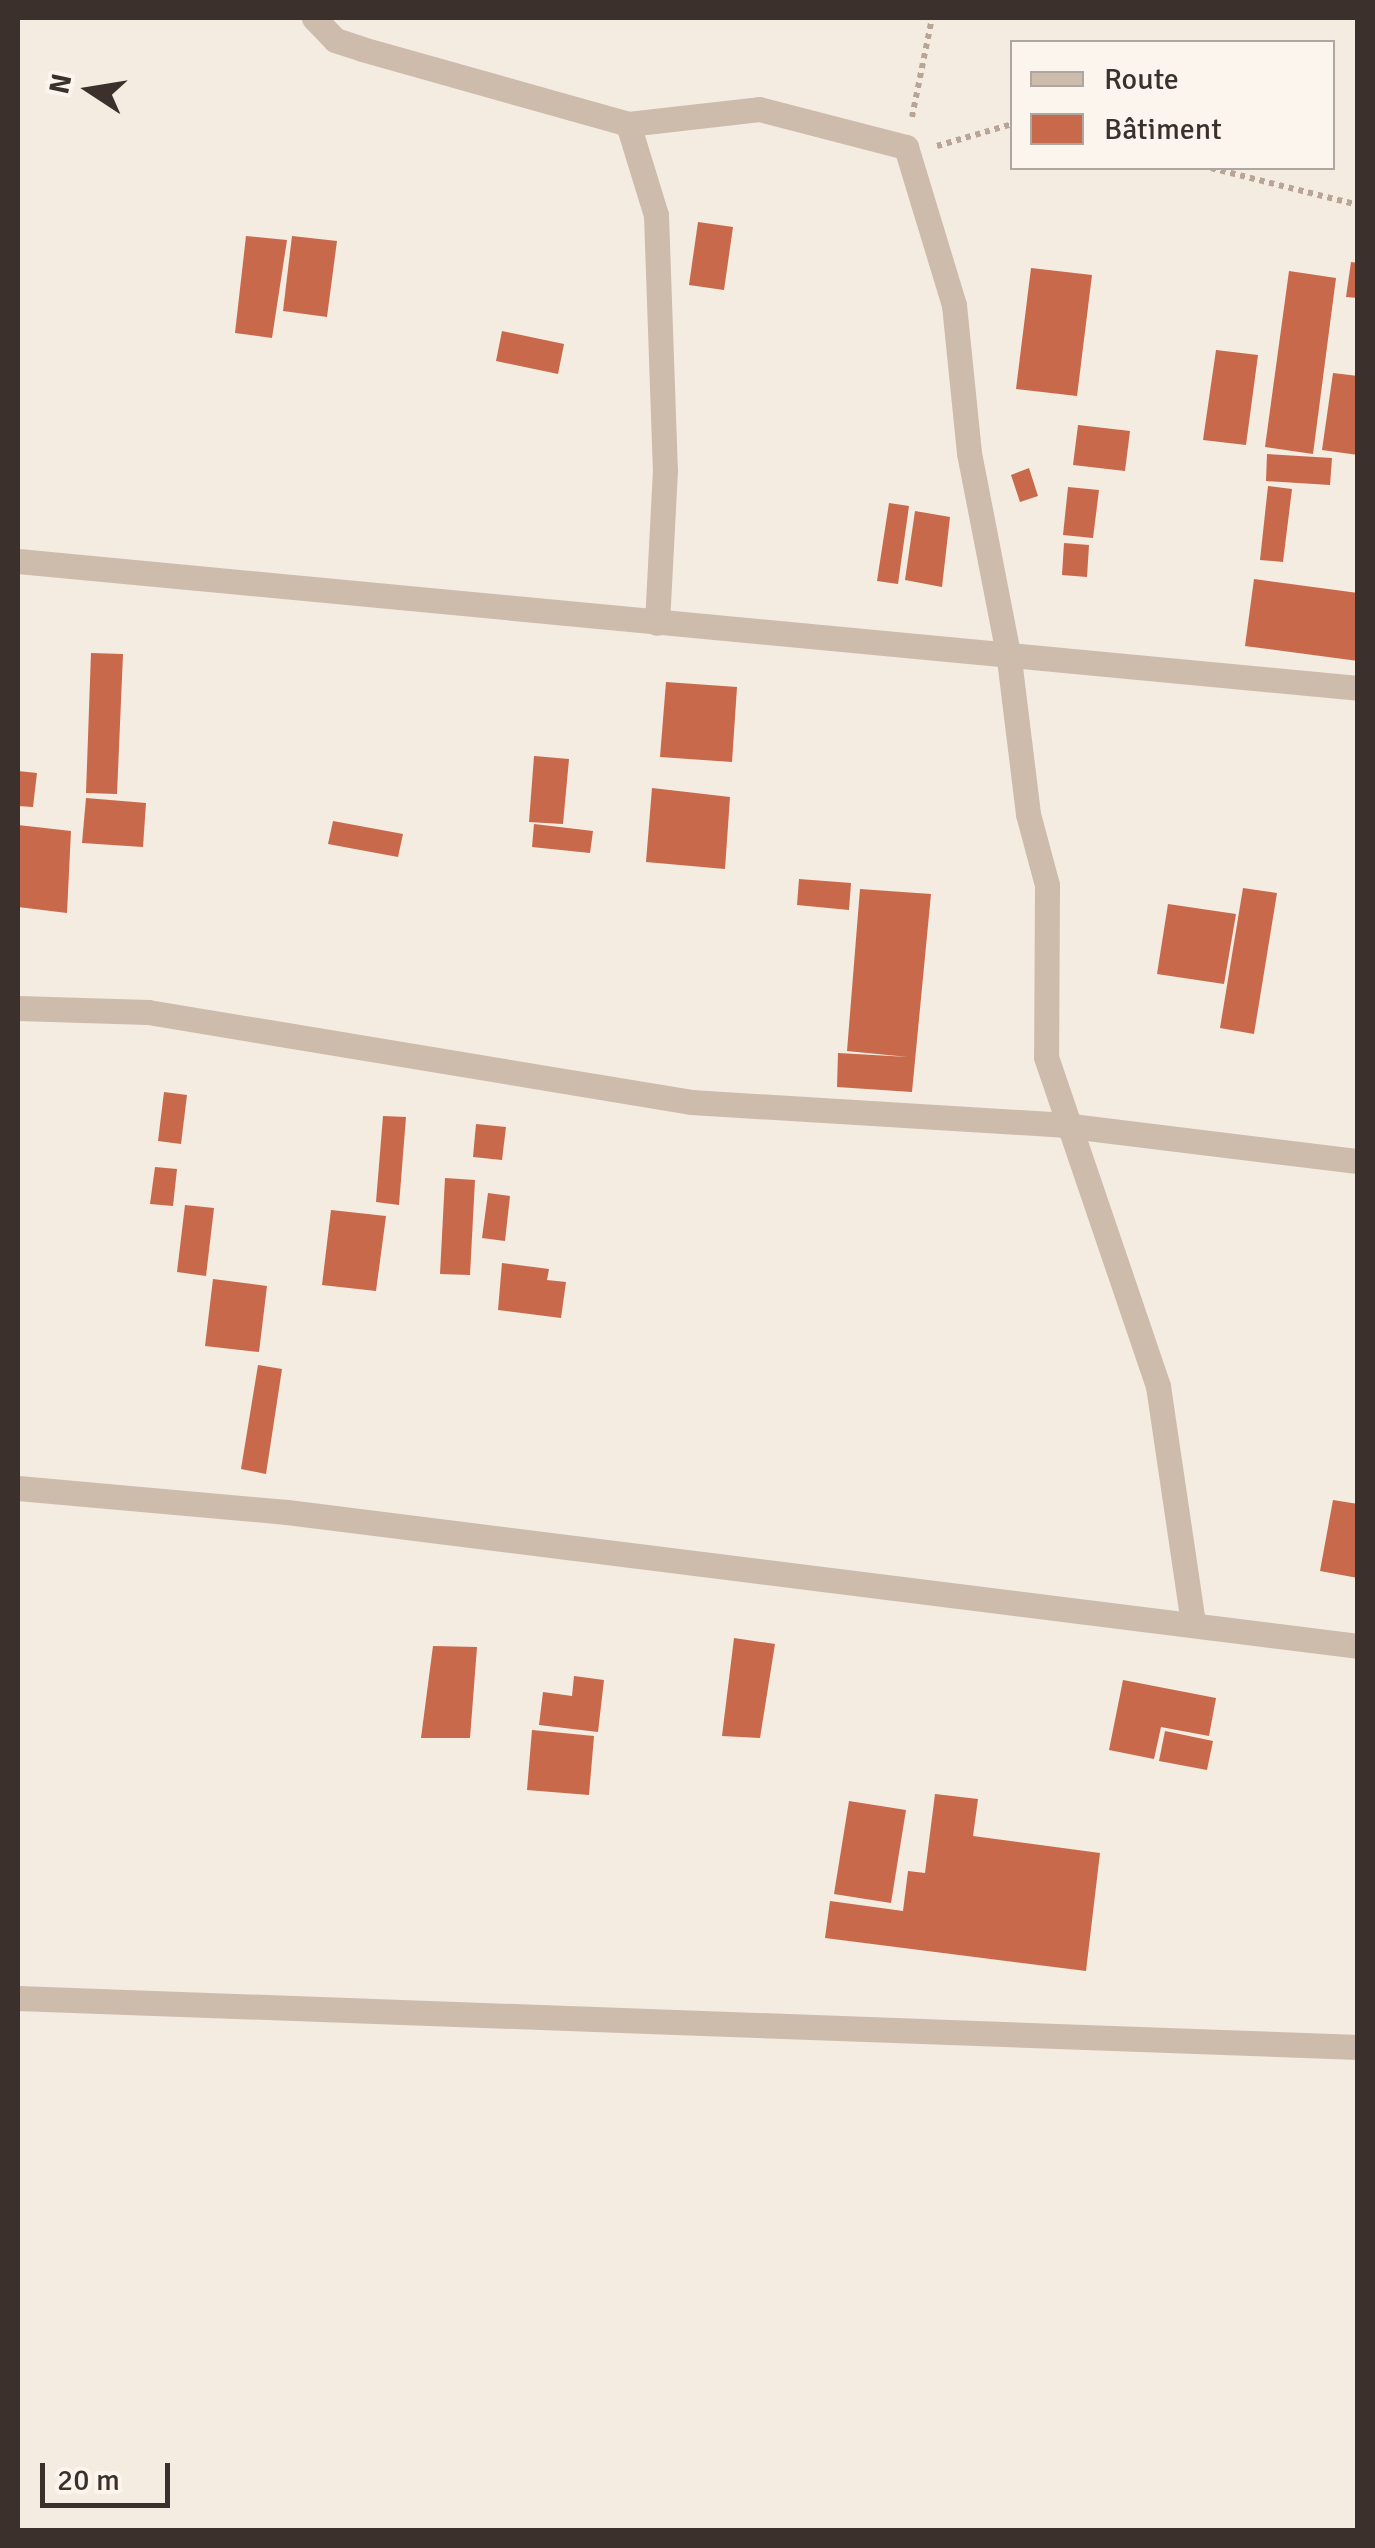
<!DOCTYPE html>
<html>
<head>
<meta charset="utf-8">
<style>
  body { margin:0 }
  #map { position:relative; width:1375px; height:2548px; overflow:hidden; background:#f4ebe1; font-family:Signika,sans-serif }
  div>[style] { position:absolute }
  .building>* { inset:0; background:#c8694b }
  .path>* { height:6px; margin-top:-3px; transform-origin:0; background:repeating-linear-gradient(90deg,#b9a596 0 5px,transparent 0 10px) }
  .minor>* { height:25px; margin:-12.5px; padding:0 12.5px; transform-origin:12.5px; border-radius:12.5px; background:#cdbbac }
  span { translate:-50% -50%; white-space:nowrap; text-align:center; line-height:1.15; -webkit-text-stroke:8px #fbf5ee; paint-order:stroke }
  .frame { position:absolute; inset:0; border:20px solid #3b302b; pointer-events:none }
  .legend { position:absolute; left:1010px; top:40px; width:325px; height:130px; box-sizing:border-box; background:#fbf5ee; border:2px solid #aea6a0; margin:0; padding:12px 18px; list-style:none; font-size:30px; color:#3b302b }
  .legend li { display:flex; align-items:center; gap:20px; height:50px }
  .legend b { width:50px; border:2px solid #aea6a0 }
  .north { position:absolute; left:40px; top:40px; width:100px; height:100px; -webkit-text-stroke:8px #fbf5ee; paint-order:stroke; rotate:282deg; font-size:28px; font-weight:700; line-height:40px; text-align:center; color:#3b302b }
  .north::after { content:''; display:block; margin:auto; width:35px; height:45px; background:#3b302b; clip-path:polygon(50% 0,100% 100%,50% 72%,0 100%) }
  .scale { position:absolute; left:40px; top:2463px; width:130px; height:45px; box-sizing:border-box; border:5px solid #3b302b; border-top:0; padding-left:12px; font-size:30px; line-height:35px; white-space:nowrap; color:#3b302b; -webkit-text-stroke:8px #fbf5ee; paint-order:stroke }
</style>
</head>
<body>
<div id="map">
  <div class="building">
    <i style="clip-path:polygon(698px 222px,733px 227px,724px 290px,689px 285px)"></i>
    <i style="clip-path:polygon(246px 236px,287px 240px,272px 338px,235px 333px)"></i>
    <i style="clip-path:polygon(292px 236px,337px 241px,327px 317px,283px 311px)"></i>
    <i style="clip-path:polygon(1351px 262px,1358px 263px,1358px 298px,1346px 297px)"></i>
    <i style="clip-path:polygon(1031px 268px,1092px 275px,1077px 396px,1016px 389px)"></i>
    <i style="clip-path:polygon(1289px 271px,1336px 278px,1313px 454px,1265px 447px)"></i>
    <i style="clip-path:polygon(502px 331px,564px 344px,558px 374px,496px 361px)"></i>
    <i style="clip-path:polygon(1216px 350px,1258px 355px,1246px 445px,1203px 440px)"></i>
    <i style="clip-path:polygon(1333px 373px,1358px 376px,1358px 455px,1322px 450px)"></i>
    <i style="clip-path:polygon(1078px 425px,1130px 431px,1125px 471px,1073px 465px)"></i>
    <i style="clip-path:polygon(1267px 454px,1332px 458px,1330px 485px,1266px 481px)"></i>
    <i style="clip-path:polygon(1029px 468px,1038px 496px,1020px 502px,1011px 475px)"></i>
    <i style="clip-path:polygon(1268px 486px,1292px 489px,1283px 562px,1260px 560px)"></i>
    <i style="clip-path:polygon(1068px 487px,1099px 490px,1093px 538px,1063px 535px)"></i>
    <i style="clip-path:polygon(889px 503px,909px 506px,898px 584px,877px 581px)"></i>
    <i style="clip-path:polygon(915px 511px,950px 517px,942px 587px,905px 580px)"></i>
    <i style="clip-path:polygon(1064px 543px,1089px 545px,1087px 577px,1062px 575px)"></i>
    <i style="clip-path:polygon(1254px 579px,1358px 593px,1358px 661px,1245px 646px)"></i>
    <i style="clip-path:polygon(91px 653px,123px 654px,117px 794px,86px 793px)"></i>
    <i style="clip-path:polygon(666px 682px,737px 687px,732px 762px,660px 757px)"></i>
    <i style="clip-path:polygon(534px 756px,569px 759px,563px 824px,529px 822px)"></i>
    <i style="clip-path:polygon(18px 771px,37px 773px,33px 807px,18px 806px)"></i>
    <i style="clip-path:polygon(652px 788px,730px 797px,725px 869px,646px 862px)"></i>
    <i style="clip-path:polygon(86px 798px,146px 803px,143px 847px,82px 843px)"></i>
    <i style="clip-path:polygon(333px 821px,403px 834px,398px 857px,328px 844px)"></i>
    <i style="clip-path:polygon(534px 824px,593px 831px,590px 853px,532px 847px)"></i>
    <i style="clip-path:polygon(18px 825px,71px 831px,67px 913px,18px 907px)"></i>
    <i style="clip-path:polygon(799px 879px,851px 883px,849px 910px,797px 905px)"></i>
    <i style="clip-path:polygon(1243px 888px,1277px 893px,1254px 1034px,1220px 1028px)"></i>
    <i style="clip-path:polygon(860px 889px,931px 894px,912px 1092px,837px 1087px,838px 1053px,908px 1057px,847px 1051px)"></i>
    <i style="clip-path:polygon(1168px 904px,1236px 914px,1224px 984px,1157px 974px)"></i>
    <i style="clip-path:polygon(164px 1092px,187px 1095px,181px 1144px,158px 1141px)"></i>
    <i style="clip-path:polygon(383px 1116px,406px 1117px,399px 1205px,376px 1202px)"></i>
    <i style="clip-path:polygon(476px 1124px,506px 1127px,502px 1160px,473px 1157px)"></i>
    <i style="clip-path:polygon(155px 1167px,177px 1169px,173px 1206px,150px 1204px)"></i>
    <i style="clip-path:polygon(445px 1178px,475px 1180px,470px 1275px,440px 1274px)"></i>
    <i style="clip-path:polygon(488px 1193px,510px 1196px,505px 1241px,482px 1238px)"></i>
    <i style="clip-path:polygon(185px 1205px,214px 1208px,206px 1276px,177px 1272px)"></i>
    <i style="clip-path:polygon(331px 1210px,386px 1216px,376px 1291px,322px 1285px)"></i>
    <i style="clip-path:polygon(502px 1263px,549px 1269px,547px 1280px,566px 1282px,561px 1318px,498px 1310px)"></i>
    <i style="clip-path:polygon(213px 1279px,267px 1286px,259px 1352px,205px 1346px)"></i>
    <i style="clip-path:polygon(258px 1365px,282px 1369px,266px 1474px,241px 1469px)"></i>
    <i style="clip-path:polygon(1333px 1500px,1358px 1504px,1358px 1578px,1320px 1571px)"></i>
    <i style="clip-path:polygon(734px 1638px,775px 1644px,760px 1738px,722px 1736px)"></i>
    <i style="clip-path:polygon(433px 1646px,477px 1647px,470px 1738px,421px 1738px)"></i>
    <i style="clip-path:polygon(574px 1676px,604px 1680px,598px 1732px,539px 1725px,543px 1692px,572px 1696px)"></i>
    <i style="clip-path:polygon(1123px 1680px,1216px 1698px,1209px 1736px,1161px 1727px,1154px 1759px,1109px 1750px)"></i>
    <i style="clip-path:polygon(532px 1730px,594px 1736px,589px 1795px,527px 1790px)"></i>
    <i style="clip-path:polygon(1165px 1731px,1213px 1741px,1207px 1770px,1159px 1761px)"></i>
    <i style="clip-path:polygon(935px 1794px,978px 1799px,973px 1836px,1100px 1853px,1086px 1971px,825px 1938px,830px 1901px,903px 1911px,908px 1871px,925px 1873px)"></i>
    <i style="clip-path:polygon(849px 1801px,906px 1810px,891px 1903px,834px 1894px)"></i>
  </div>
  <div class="path">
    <i style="left:912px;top:117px;width:101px;rotate:-78.6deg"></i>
    <i style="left:937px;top:146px;width:78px;rotate:-16.3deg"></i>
    <i style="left:1211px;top:168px;width:152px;rotate:14.1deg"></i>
  </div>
  <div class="minor">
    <i style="left:314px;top:18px;width:30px;rotate:46deg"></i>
    <i style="left:335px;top:40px;width:28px;rotate:18deg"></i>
    <i style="left:362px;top:49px;width:276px;rotate:15.7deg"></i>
    <i style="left:628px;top:124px;width:132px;rotate:-6.5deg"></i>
    <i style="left:759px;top:109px;width:152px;rotate:14.5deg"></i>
    <i style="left:906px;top:147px;width:165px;rotate:73.1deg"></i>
    <i style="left:954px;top:305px;width:149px;rotate:84.2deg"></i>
    <i style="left:969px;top:453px;width:210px;rotate:79deg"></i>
    <i style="left:1009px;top:659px;width:156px;rotate:83deg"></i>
    <i style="left:1028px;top:814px;width:73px;rotate:75deg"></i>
    <i style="left:1047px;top:885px;width:172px;rotate:90.3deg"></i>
    <i style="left:1046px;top:1057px;width:348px;rotate:71.2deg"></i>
    <i style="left:1158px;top:1386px;width:240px;rotate:81.6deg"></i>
    <i style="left:628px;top:124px;width:95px;rotate:72.9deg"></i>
    <i style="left:656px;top:215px;width:255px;rotate:88deg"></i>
    <i style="left:665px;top:470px;width:153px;rotate:93deg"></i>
    <i style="left:18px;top:561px;width:1346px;rotate:5.41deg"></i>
    <i style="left:18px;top:1008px;width:130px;rotate:1.8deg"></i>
    <i style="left:148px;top:1012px;width:550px;rotate:9.41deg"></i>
    <i style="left:691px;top:1102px;width:373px;rotate:3.5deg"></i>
    <i style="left:1063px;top:1125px;width:297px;rotate:7deg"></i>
    <i style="left:18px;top:1488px;width:270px;rotate:5.1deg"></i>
    <i style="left:287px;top:1512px;width:1079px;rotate:7.13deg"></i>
    <i style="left:18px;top:1998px;width:1341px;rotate:2.09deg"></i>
  </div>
  <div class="frame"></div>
  <ul class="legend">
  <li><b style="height:12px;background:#cdbbac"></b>Route</li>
  <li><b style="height:28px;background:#c8694b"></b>Bâtiment</li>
  </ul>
  <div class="north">N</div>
  <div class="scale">20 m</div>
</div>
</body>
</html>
